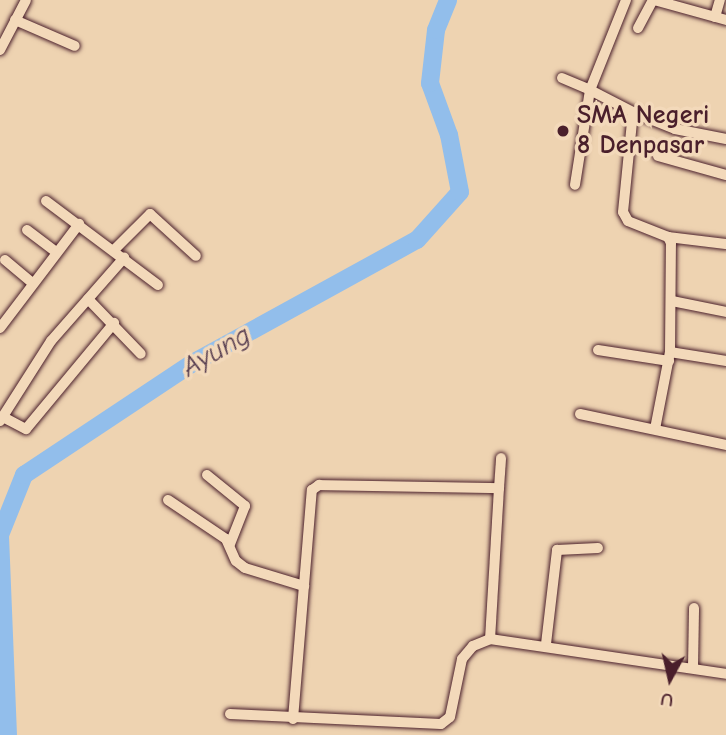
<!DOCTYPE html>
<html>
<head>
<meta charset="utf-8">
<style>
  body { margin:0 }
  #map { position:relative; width:726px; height:735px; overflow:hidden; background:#eed3b1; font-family:"Comic Neue",sans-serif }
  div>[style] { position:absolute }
  .river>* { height:18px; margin:-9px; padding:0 9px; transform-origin:9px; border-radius:9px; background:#92beeb }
  .roads { filter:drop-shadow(0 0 2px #4a1f2b) drop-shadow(0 0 2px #4a1f2b) }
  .street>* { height:10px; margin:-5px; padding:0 5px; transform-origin:5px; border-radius:5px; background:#f3d9ba }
  .dots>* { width:19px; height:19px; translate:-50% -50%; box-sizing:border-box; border:4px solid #f3d9ba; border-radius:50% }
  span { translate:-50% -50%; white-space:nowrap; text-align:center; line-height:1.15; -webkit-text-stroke:7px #f3d9ba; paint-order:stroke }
  .poi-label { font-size:26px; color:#4a1f2b; font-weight:700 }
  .left { translate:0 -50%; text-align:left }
  .water-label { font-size:28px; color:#583f51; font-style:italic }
  .north { position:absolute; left:635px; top:644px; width:70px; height:70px; -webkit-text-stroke:5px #f3d9ba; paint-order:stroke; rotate:188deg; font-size:19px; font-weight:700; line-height:28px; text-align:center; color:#4a1f2b }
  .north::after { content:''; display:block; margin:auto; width:24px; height:32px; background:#4a1f2b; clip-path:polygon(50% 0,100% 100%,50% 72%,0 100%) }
</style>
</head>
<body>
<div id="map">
  <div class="river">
    <i style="left:8px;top:735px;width:200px;rotate:-92.3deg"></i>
    <i style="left:0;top:535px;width:65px;rotate:-68.2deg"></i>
    <i style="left:24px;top:475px;width:201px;rotate:-33.6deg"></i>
    <i style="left:191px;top:364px;width:258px;rotate:-28.8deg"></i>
    <i style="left:417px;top:240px;width:64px;rotate:-48.1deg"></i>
    <i style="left:460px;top:192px;width:58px;rotate:-100.9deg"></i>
    <i style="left:449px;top:135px;width:55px;rotate:-110.1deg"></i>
    <i style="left:430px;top:83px;width:53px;rotate:-83.5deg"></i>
    <i style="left:436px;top:30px;width:32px;rotate:-68deg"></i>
  </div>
  <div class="roads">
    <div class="street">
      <i style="left:626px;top:0;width:97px;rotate:111.8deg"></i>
      <i style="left:590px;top:90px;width:48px;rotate:27.1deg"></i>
      <i style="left:654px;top:0;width:75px;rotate:15.5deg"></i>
      <i style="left:715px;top:17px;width:18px;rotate:-74deg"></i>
      <i style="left:15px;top:20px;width:65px;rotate:23.4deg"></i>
      <i style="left:638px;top:28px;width:32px;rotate:-62deg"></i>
      <i style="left:0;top:50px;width:56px;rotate:-62.5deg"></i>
      <i style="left:562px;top:78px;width:30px;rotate:23deg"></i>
      <i style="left:590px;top:90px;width:96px;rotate:99deg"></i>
      <i style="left:658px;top:156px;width:71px;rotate:15.6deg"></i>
      <i style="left:46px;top:201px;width:140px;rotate:36.9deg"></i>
      <i style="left:27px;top:230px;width:36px;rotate:37deg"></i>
      <i style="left:668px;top:237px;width:58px;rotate:6.9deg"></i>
      <i style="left:114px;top:250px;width:51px;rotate:-45deg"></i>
      <i style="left:150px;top:214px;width:62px;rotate:42.4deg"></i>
      <i style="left:5px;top:260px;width:35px;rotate:40deg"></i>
      <i style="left:88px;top:299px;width:76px;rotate:46.1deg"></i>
      <i style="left:672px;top:301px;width:55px;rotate:11.5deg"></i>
      <i style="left:0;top:328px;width:131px;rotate:-52.8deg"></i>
      <i style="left:598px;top:350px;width:72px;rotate:8.8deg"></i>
      <i style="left:670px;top:352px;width:57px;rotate:9.1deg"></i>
      <i style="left:580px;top:414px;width:149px;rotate:12deg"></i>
      <i style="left:3px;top:417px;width:26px;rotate:28deg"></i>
      <i style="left:26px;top:429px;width:138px;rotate:-50.3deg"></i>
      <i style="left:0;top:421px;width:95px;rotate:-57.5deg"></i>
      <i style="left:51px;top:341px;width:111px;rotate:-48.7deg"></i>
      <i style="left:655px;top:429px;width:78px;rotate:-79deg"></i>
      <i style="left:670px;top:352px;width:109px;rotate:-89.5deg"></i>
      <i style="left:671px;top:243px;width:7px;rotate:-117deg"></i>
      <i style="left:668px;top:237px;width:43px;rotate:-158.2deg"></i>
      <i style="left:628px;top:221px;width:10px;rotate:-119deg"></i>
      <i style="left:623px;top:212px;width:100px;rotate:-84.3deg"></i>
      <i style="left:633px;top:112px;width:45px;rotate:22deg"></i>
      <i style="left:675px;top:129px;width:52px;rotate:11.1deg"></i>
      <i style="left:207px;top:475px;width:49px;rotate:39.2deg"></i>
      <i style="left:245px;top:506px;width:41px;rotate:111.5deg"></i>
      <i style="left:499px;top:488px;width:30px;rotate:-86deg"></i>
      <i style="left:168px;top:500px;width:70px;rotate:33.9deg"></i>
      <i style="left:226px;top:539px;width:24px;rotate:66deg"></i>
      <i style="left:236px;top:561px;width:11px;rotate:38deg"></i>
      <i style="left:245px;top:568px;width:62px;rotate:17deg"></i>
      <i style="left:546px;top:644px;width:95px;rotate:-83.3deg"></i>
      <i style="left:557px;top:550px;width:41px;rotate:-2.8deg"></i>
      <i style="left:693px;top:668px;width:60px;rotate:-89deg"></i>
      <i style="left:230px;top:714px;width:211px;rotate:2.7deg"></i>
      <i style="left:441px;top:724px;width:11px;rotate:-38deg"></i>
      <i style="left:450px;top:717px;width:59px;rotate:-78.3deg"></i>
      <i style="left:462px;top:659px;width:17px;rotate:-50deg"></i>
      <i style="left:473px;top:646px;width:18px;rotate:-22deg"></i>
      <i style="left:490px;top:639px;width:239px;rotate:8.4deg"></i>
      <i style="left:293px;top:719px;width:230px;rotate:-85.3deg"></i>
      <i style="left:312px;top:490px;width:9px;rotate:-36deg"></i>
      <i style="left:319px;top:485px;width:180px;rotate:1deg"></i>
      <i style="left:499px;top:488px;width:151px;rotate:93.4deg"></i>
    </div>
  </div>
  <div class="dots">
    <i style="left:563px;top:131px;background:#4a1f2b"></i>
  </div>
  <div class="poi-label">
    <span class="left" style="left:577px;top:131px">SMA Negeri<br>8 Denpasar</span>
  </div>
  <div class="water-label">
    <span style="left:216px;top:351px;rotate:-30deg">Ayung</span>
  </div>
  <div class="north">U</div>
</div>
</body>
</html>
